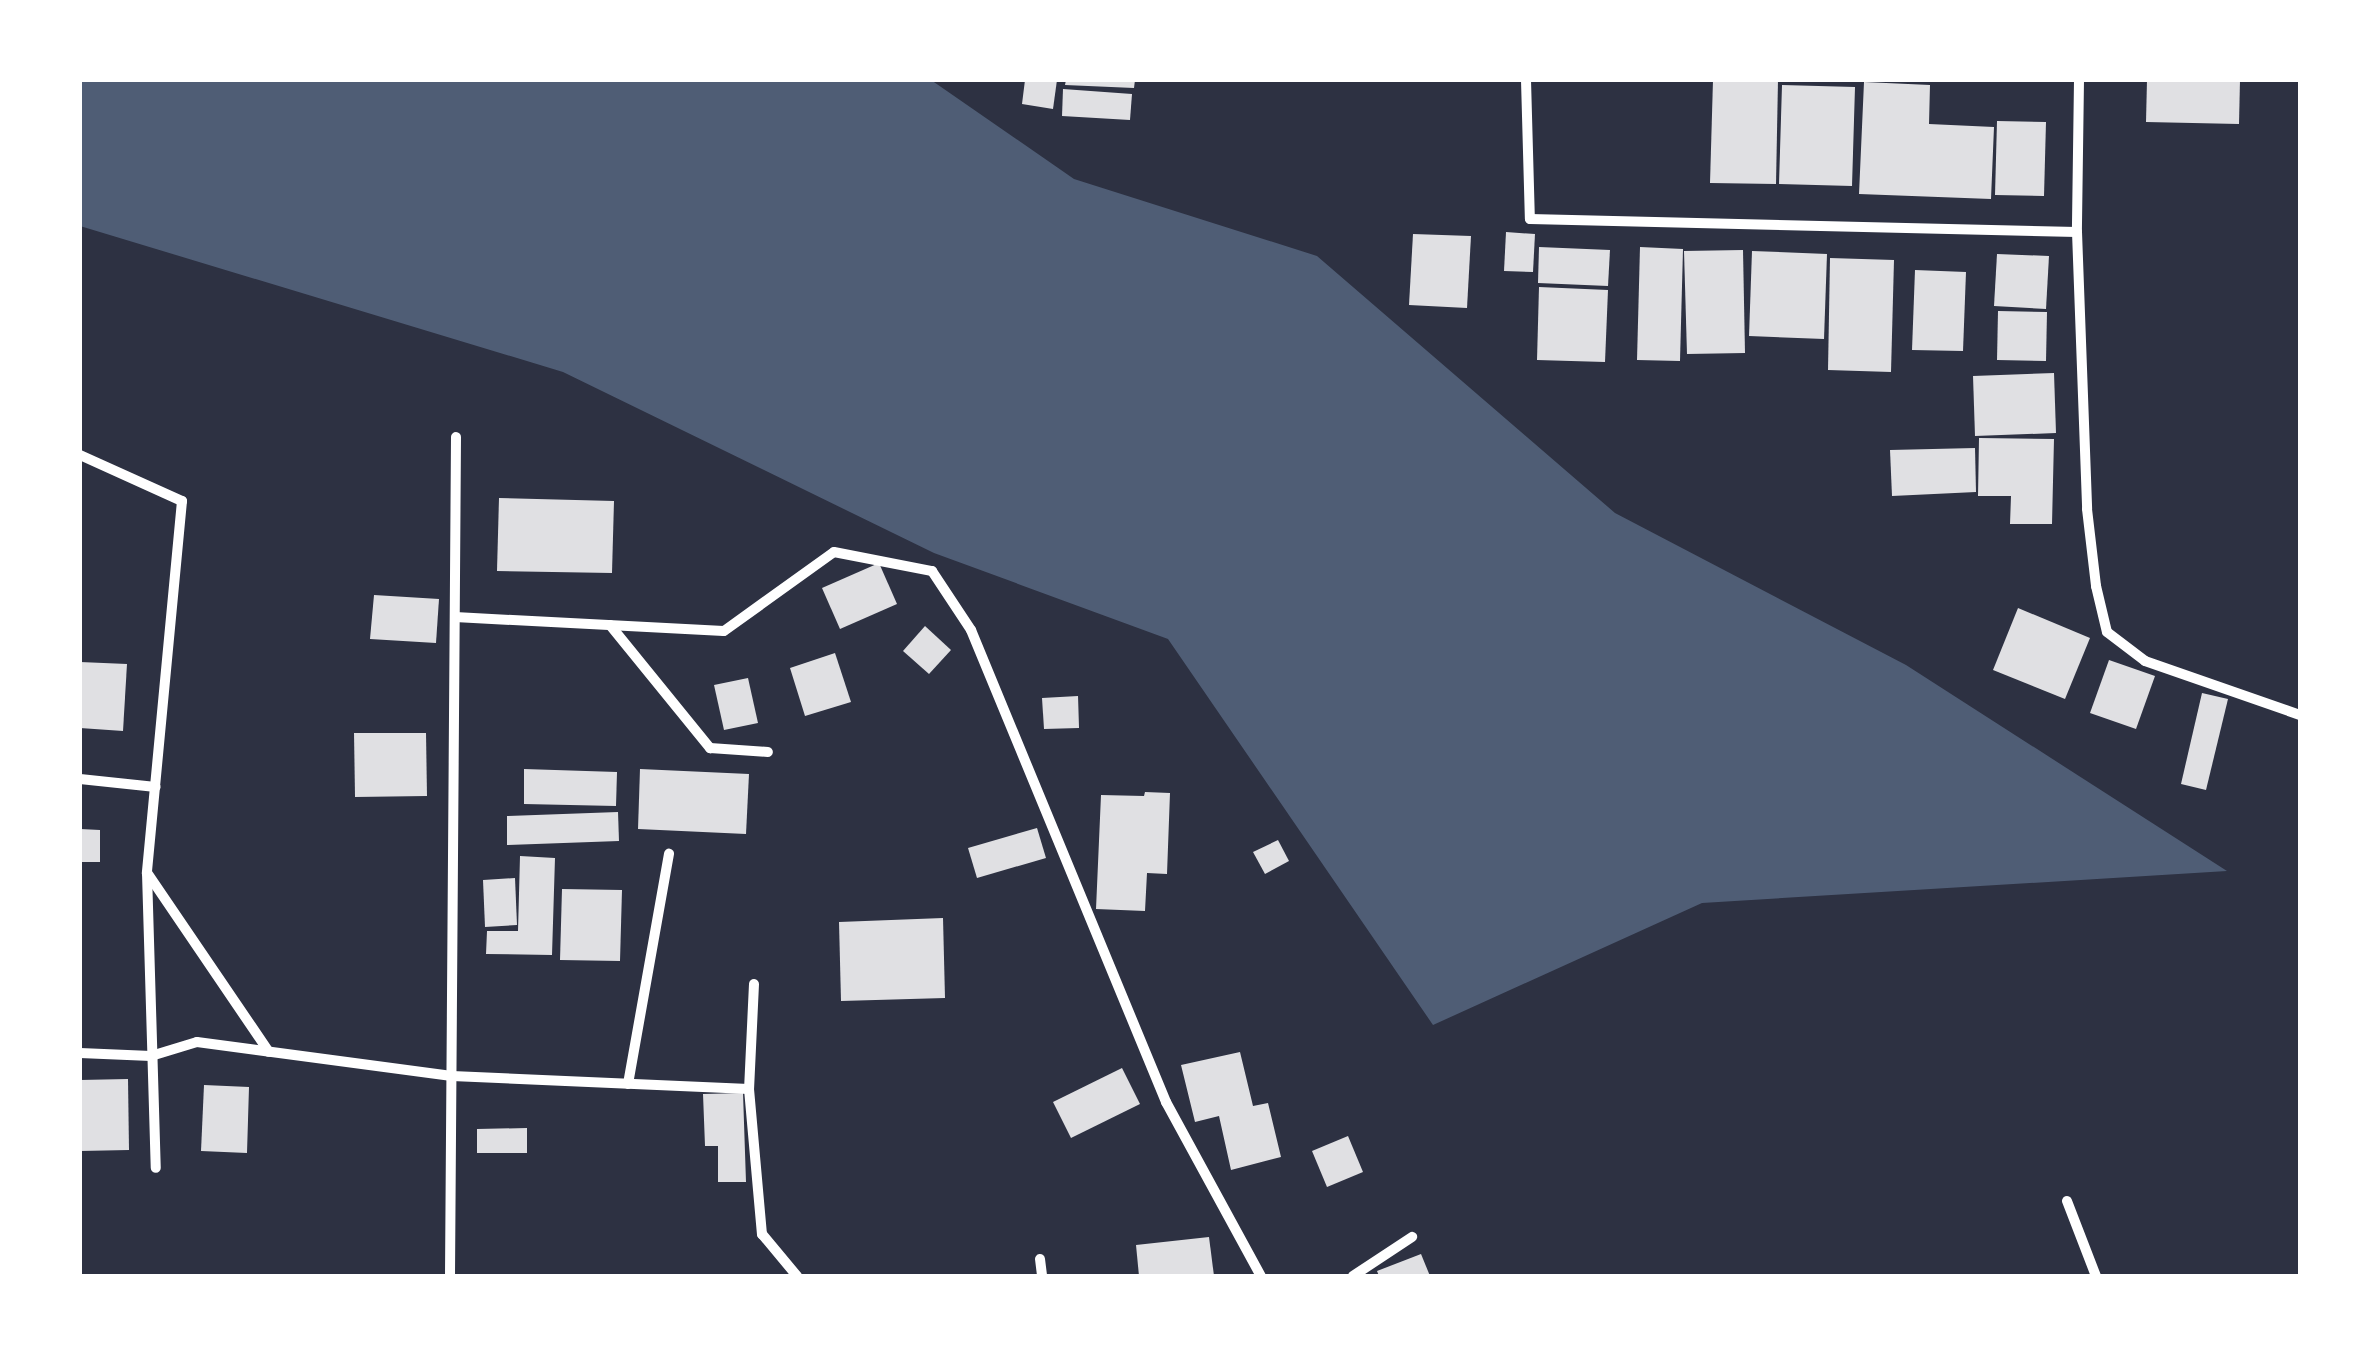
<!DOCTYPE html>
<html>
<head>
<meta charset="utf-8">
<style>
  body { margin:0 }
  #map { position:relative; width:2380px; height:1356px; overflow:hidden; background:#2d3142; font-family:"Public Sans",sans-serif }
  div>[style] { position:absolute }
  .water>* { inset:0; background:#4f5d75 }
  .building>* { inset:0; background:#e0e0e3 }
  .minor>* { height:10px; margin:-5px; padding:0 5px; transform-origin:5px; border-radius:5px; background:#fff }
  span { translate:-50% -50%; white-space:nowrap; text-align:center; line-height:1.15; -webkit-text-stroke:10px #fff; paint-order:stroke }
  .frame { position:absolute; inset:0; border:82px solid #fff; pointer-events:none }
</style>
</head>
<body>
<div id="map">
  <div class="water">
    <i style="clip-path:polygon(80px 80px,931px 80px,1074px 179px,1317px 256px,1615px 513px,1906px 665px,2227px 871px,1702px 903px,1433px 1025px,1168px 639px,934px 553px,563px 372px,80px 226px)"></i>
  </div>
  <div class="building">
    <i style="clip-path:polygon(1025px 80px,1057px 80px,1053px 109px,1022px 104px)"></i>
    <i style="clip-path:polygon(1066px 80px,1135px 80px,1134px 88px,1065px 85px)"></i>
    <i style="clip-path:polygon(1713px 80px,1778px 80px,1776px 184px,1710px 183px)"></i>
    <i style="clip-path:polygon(2147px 80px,2240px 80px,2239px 124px,2146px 122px)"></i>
    <i style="clip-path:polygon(1864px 82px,1930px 85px,1929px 124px,1994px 127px,1991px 199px,1859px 194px)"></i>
    <i style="clip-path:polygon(1782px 85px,1855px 87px,1852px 186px,1779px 184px)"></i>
    <i style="clip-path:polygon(1063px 89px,1132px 94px,1130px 120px,1062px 116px)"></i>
    <i style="clip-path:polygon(1997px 121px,2046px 122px,2044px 196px,1995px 195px)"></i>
    <i style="clip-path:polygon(1506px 232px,1535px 234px,1533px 272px,1504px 271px)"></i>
    <i style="clip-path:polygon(1413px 234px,1471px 236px,1467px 308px,1409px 305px)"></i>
    <i style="clip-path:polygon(1539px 247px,1610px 250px,1608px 286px,1538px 283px)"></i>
    <i style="clip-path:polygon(1640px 247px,1683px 249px,1680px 361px,1637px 360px)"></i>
    <i style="clip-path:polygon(1743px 250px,1745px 353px,1687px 354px,1684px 251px)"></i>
    <i style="clip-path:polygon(1752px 251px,1827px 254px,1824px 339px,1749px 336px)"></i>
    <i style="clip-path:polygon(1997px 254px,2049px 256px,2046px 309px,1994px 306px)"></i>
    <i style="clip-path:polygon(1830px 258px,1894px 260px,1891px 372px,1828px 370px)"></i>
    <i style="clip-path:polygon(1915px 270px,1966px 272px,1963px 351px,1912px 350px)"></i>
    <i style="clip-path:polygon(1539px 287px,1608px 290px,1605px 362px,1537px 360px)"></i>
    <i style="clip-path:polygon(1998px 311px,2047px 312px,2046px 361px,1997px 360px)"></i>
    <i style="clip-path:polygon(2054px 373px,2056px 433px,1975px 436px,1973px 376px)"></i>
    <i style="clip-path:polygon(1979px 438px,2054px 439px,2052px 524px,2010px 524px,2011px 496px,1978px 496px)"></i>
    <i style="clip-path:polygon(1975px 448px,1976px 492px,1892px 496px,1890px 450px)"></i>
    <i style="clip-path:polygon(499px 498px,614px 501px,612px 573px,497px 571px)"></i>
    <i style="clip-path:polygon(879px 563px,897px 604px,840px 629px,822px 588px)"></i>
    <i style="clip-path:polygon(374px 595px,439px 599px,436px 643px,370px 639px)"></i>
    <i style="clip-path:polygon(2018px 608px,2090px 638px,2065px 699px,1993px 670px)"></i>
    <i style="clip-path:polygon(925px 626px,951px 650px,929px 674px,903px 651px)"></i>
    <i style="clip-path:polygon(835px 653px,851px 702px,805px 716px,790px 668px)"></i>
    <i style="clip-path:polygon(2109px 660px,2155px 676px,2136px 729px,2090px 713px)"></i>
    <i style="clip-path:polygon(80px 662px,127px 664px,123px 731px,80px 728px)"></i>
    <i style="clip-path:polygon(748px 678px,758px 723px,724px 730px,714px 685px)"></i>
    <i style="clip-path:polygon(2202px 693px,2228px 699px,2206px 790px,2181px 784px)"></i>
    <i style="clip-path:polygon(1078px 696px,1079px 728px,1044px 729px,1042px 698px)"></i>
    <i style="clip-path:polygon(354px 733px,426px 733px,427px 796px,355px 797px)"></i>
    <i style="clip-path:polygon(524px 769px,617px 772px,616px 806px,524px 804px)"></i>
    <i style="clip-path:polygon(640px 769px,749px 774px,746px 834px,638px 829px)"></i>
    <i style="clip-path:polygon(1145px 792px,1170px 793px,1167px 874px,1147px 873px,1145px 911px,1096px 909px,1101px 795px,1144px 796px)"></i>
    <i style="clip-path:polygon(618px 812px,619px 841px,507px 845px,507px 816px)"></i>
    <i style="clip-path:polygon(1037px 828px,1046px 858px,977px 878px,968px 848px)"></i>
    <i style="clip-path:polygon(80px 829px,100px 830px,100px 862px,80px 862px)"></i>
    <i style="clip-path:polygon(1278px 840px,1289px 861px,1265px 874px,1253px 852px)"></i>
    <i style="clip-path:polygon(520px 856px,555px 858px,552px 955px,486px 954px,487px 931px,518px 931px)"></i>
    <i style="clip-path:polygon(515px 878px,517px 925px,485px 927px,483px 880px)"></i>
    <i style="clip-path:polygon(562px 889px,622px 890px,620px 961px,560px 960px)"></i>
    <i style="clip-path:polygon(943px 918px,945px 998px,841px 1001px,839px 922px)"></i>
    <i style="clip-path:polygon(1240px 1052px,1253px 1106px,1268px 1103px,1281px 1157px,1231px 1170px,1219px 1116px,1195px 1122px,1181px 1065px)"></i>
    <i style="clip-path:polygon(1122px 1068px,1140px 1104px,1071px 1138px,1053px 1102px)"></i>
    <i style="clip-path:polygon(128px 1079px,129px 1150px,80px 1151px,80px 1080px)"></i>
    <i style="clip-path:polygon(204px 1085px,249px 1087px,247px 1153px,201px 1151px)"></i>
    <i style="clip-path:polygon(743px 1093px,746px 1182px,718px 1182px,718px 1146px,705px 1146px,703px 1094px)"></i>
    <i style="clip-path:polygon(527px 1128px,527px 1153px,477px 1153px,477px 1129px)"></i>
    <i style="clip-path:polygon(1348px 1136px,1363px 1172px,1327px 1187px,1312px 1151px)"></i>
    <i style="clip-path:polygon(1209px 1237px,1214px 1276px,1139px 1276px,1136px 1245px)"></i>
    <i style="clip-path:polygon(1421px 1254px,1430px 1276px,1379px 1276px,1377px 1271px)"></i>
  </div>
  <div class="minor">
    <i style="left:1526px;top:80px;width:139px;rotate:88.4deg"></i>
    <i style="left:1530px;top:219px;width:547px;rotate:1.36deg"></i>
    <i style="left:2079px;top:80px;width:152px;rotate:90.8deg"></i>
    <i style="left:2077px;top:232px;width:277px;rotate:87.9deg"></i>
    <i style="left:2087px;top:509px;width:78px;rotate:83.3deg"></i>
    <i style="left:2096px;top:586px;width:47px;rotate:76.6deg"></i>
    <i style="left:2107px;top:632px;width:48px;rotate:37.3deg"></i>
    <i style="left:2145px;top:661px;width:164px;rotate:19.2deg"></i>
    <i style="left:80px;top:455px;width:112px;rotate:24.3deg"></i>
    <i style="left:182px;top:501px;width:374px;rotate:95.4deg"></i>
    <i style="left:147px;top:873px;width:295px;rotate:88.3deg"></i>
    <i style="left:455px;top:617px;width:269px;rotate:3deg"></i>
    <i style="left:724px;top:631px;width:135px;rotate:-35.7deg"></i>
    <i style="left:834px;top:552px;width:100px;rotate:11deg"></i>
    <i style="left:932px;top:571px;width:71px;rotate:56.5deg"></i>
    <i style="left:971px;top:630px;width:511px;rotate:67.55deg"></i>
    <i style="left:1166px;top:1102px;width:198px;rotate:61.4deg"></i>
    <i style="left:610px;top:625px;width:159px;rotate:50.9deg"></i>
    <i style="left:710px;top:748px;width:58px;rotate:3.9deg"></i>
    <i style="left:80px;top:779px;width:76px;rotate:6deg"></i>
    <i style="left:148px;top:874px;width:215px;rotate:55.8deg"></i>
    <i style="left:754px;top:984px;width:105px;rotate:92.7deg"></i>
    <i style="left:749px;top:1089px;width:146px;rotate:84.9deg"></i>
    <i style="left:762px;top:1234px;width:55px;rotate:50.2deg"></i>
    <i style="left:80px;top:1053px;width:71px;rotate:2.4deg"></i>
    <i style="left:151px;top:1056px;width:48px;rotate:-16.9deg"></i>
    <i style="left:197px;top:1042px;width:257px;rotate:7.6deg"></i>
    <i style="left:452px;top:1076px;width:297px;rotate:2.5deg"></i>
    <i style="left:628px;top:1084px;width:234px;rotate:-79.9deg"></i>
    <i style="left:2067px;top:1201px;width:80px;rotate:68.9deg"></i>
    <i style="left:1040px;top:1259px;width:17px;rotate:83deg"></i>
    <i style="left:450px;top:1276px;width:839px;rotate:-89.59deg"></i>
    <i style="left:1353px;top:1276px;width:71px;rotate:-33.5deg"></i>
  </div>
  <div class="frame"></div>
</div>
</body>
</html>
